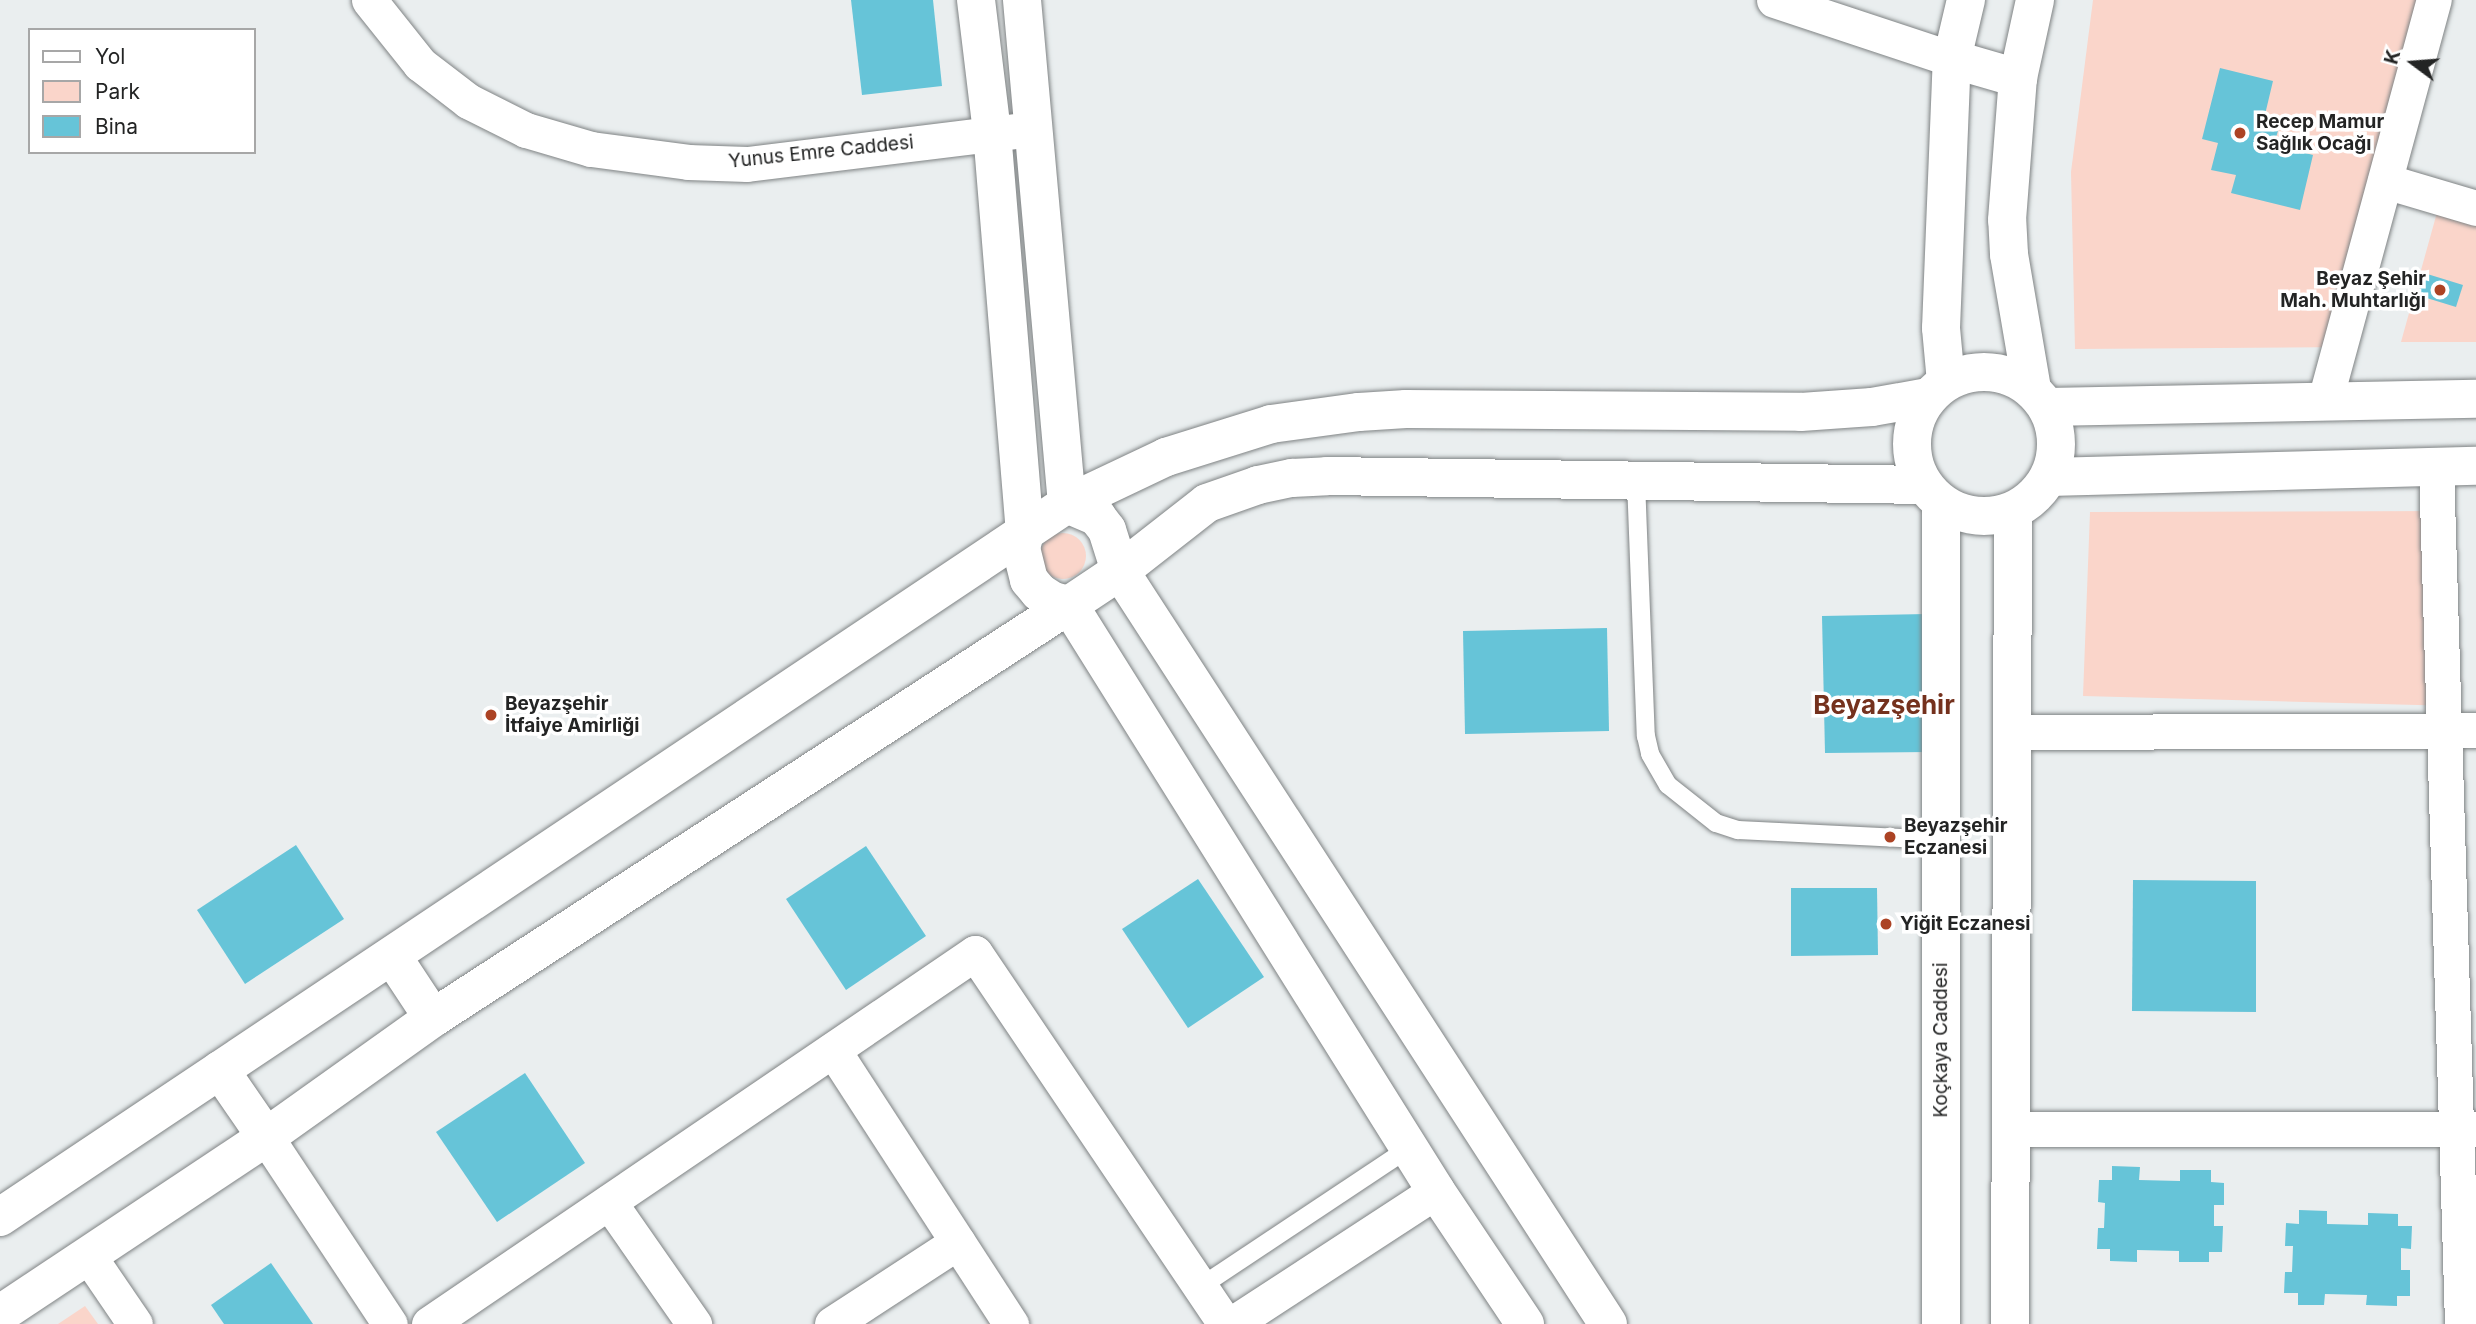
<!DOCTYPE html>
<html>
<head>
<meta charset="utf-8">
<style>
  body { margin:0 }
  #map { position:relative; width:2476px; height:1324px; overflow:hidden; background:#eaeeef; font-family:Inter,sans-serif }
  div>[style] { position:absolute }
  .green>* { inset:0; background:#fad5ca }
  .round { border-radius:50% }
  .building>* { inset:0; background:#66c4d8 }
  .roads { filter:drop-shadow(0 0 2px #7f8384) drop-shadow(0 0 2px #7f8384) }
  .lane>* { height:18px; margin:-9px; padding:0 9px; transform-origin:9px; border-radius:9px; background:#fff }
  .street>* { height:35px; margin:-17.5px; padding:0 17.5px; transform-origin:17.5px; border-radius:17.5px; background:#fff }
  .secondary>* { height:38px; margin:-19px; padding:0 19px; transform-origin:19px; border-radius:19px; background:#fff }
  .highway>* { height:38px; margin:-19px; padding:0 19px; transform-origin:19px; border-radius:19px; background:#fff }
  .highway>.ring { margin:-19px; padding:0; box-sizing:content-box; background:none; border:38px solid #fff; border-radius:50% }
  .dots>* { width:19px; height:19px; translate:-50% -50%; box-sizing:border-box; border:4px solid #fff; border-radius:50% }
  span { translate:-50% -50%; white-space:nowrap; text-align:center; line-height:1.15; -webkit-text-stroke:7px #fff; paint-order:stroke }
  .poi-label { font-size:19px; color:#232424; font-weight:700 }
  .left { translate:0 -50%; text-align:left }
  .right { translate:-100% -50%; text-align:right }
  .street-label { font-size:19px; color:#232424 }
  .district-label { font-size:26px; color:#74311d; font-weight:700 }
  .legend { position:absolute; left:28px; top:28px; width:228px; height:126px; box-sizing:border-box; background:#fff; border:2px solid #a7a7a7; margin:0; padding:9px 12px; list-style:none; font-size:21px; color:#232424 }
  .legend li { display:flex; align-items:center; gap:14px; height:35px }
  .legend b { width:35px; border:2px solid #a7a7a7 }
  .north { position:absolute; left:2378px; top:28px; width:70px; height:70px; -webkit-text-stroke:5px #fff; paint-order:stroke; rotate:286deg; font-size:19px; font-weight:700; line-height:28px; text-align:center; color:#232424 }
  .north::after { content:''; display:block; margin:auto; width:24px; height:32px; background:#232424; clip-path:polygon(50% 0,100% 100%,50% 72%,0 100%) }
</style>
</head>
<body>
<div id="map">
  <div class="green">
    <i style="clip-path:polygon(2093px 0,2448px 0,2353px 347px,2075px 349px,2071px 172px)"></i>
    <i style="clip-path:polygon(2443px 191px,2476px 201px,2476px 342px,2401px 342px)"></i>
    <i style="clip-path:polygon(2454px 511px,2455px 706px,2083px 696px,2090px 512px)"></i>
    <i class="round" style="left:1040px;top:533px;width:46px;height:46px"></i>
    <i style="clip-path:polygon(85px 1306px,98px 1324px,58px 1324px)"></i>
  </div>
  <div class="building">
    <i style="clip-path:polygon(851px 0,933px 0,942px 86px,862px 95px)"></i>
    <i style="clip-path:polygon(2220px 68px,2273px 81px,2263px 123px,2279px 127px,2274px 145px,2313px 155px,2300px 210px,2231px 193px,2236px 175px,2211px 170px,2218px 143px,2202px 139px)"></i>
    <i style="clip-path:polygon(2424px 273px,2463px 285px,2456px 307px,2417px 295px)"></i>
    <i style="clip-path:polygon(1927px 614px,1930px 752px,1825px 753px,1822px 616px)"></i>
    <i style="clip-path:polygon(1607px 628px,1609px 731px,1465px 734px,1463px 631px)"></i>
    <i style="clip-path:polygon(296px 845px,344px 919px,245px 984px,197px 910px)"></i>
    <i style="clip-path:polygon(866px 846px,926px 936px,846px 990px,786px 899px)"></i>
    <i style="clip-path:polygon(1198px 879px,1264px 977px,1188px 1028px,1122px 929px)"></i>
    <i style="clip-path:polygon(2133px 880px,2256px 881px,2256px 1012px,2132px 1011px)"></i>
    <i style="clip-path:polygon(1791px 888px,1877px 888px,1878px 955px,1791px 956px)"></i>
    <i style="clip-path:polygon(525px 1073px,585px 1163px,497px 1222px,436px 1132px)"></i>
    <i style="clip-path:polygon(2112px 1166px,2140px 1167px,2139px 1180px,2180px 1181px,2180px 1170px,2211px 1170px,2211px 1182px,2224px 1183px,2224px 1205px,2214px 1205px,2214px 1226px,2223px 1226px,2222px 1252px,2209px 1252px,2209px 1262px,2179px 1262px,2179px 1251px,2137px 1250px,2137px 1262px,2110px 1261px,2110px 1249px,2097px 1249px,2098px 1228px,2104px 1228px,2105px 1203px,2098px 1202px,2099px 1180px,2112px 1180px)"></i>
    <i style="clip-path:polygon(2299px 1210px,2327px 1211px,2327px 1224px,2368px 1225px,2368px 1213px,2398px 1214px,2398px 1226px,2412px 1226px,2411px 1249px,2401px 1248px,2401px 1270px,2410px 1270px,2410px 1296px,2397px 1296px,2397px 1306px,2366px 1305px,2367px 1295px,2325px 1294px,2324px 1305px,2298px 1305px,2298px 1293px,2284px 1293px,2285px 1272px,2292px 1272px,2293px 1246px,2285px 1246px,2286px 1223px,2299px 1224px)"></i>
    <i style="clip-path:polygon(271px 1263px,313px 1324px,224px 1324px,211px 1305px)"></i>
  </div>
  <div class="roads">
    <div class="lane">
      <i style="left:1636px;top:481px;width:255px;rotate:87.8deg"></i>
      <i style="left:1646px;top:736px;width:18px;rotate:77deg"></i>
      <i style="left:1650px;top:754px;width:36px;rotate:60deg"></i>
      <i style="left:1668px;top:785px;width:61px;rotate:38.4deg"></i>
      <i style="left:1716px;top:823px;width:23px;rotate:18deg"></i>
      <i style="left:1738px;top:830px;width:203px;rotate:2.8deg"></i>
      <i style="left:1200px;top:1287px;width:251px;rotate:-33.6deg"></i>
    </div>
    <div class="street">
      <i style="left:369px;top:0;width:82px;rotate:51.4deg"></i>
      <i style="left:420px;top:64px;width:61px;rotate:37.6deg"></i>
      <i style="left:468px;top:101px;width:65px;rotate:26.6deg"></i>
      <i style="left:526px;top:130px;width:68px;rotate:16.3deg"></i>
      <i style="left:591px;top:149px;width:98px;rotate:7.6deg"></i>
      <i style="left:688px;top:162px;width:59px;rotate:1.9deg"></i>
      <i style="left:747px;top:164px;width:288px;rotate:-7deg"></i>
      <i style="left:1774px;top:0;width:188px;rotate:18.3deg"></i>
      <i style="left:2385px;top:181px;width:95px;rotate:16.5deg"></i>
      <i style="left:2325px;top:400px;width:415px;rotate:-74.8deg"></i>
      <i style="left:2436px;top:467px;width:857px;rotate:88.26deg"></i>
      <i style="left:2013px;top:732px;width:463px;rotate:-0.2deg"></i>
      <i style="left:833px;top:1050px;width:327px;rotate:57deg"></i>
      <i style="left:2011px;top:1129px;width:465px"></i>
      <i style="left:266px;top:1137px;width:224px;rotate:56.5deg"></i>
      <i style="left:609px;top:1202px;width:149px;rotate:55.1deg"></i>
      <i style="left:88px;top:1255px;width:83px;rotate:55.7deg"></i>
      <i style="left:429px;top:1324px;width:660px;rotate:-34.2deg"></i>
      <i style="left:975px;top:953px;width:447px;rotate:56deg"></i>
      <i style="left:832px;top:1324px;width:150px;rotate:-33.1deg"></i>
      <i style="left:1232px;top:1324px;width:244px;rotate:-33.1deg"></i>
    </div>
    <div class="secondary">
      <i style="left:976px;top:0;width:133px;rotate:83.1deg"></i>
      <i style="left:992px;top:132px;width:402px;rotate:85.3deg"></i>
      <i style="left:1022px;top:0;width:506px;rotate:84.9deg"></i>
      <i style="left:1952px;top:59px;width:69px;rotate:16.1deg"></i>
      <i style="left:1946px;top:382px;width:54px;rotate:-95.3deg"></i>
      <i style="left:1941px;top:328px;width:269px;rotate:-87.7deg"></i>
      <i style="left:1952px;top:59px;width:61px;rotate:-76.7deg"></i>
      <i style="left:2032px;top:389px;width:137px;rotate:-99.7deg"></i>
      <i style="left:2009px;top:254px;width:34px;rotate:-93deg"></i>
      <i style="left:2007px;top:220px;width:142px;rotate:-85.6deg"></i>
      <i style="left:2018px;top:78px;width:80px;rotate:-77.7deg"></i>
      <i style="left:1941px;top:503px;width:821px;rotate:90deg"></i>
      <i style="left:1120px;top:571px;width:897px;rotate:57.05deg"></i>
      <i style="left:1069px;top:605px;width:691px;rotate:57.94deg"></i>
      <i style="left:1436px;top:1191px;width:160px;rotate:56.2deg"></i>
      <i style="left:2010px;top:1324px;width:812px;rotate:-89.79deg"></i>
    </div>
    <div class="highway">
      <i class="ring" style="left:1912px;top:372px;width:106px;height:106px"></i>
      <i style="left:2047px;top:407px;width:429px;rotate:-1.1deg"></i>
      <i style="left:2049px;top:477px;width:427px;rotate:-1.5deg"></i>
      <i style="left:1067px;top:504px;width:33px;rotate:23deg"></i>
      <i style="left:1097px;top:517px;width:16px;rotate:52deg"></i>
      <i style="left:1107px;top:530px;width:43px;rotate:72.4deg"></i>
      <i style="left:1025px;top:533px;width:16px;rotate:105deg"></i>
      <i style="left:1021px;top:548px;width:33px;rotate:76deg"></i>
      <i style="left:1029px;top:580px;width:16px;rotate:50deg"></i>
      <i style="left:1039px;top:592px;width:17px;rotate:33deg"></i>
      <i style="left:1053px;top:601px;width:16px;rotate:14deg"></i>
      <i style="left:1069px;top:605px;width:61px;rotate:-33.7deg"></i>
      <i style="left:1120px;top:571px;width:110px;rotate:-38deg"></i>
      <i style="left:1207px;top:503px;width:54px;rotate:-19.4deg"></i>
      <i style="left:1258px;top:485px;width:35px;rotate:-12deg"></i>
      <i style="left:1292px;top:478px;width:35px;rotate:-3deg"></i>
      <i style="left:1327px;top:476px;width:597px;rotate:0.86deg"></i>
      <i style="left:392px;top:956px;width:74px;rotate:56.5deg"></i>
      <i style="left:220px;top:1070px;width:81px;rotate:55.5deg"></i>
      <i style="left:0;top:1217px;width:1283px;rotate:-33.75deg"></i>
      <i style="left:1067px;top:504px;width:110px;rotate:-25.4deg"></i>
      <i style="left:1166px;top:457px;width:110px;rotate:-17.4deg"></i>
      <i style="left:1271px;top:424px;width:89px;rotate:-7.8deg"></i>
      <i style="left:1359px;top:412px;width:47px;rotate:-3.7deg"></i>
      <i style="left:1406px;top:409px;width:395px;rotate:0.4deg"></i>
      <i style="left:1801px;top:412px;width:71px;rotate:-4deg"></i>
      <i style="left:1872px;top:407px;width:57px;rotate:-10.1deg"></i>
      <i style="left:0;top:1314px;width:320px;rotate:-33.6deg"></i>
      <i style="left:266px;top:1137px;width:205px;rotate:-35.5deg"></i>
      <i style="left:433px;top:1018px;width:758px;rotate:-33deg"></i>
    </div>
  </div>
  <div class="dots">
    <i style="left:2240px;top:133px;background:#ac4324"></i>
    <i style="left:2440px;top:290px;background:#ac4324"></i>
    <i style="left:491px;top:715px;background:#ac4324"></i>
    <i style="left:1890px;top:837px;background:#ac4324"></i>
    <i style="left:1886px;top:924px;background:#ac4324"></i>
  </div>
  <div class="poi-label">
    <span class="left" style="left:2256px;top:133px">Recep Mamur<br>Sağlık Ocağı</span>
    <span class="right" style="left:2426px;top:290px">Beyaz Şehir<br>Mah. Muhtarlığı</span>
    <span class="left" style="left:505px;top:715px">Beyazşehir<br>İtfaiye Amirliği</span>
    <span class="left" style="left:1904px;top:837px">Beyazşehir<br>Eczanesi</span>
    <span class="left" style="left:1900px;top:924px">Yiğit Eczanesi</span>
  </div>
  <div class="street-label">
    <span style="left:821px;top:152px;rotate:-6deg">Yunus Emre Caddesi</span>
    <span style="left:1941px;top:1040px;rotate:-90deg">Koçkaya Caddesi</span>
  </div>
  <div class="district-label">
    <span style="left:1884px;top:705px">Beyazşehir</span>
  </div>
  <ul class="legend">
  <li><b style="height:9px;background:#fff"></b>Yol</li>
  <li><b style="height:19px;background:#fad5ca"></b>Park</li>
  <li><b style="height:19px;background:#66c4d8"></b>Bina</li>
  </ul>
  <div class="north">K</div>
</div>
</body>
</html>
